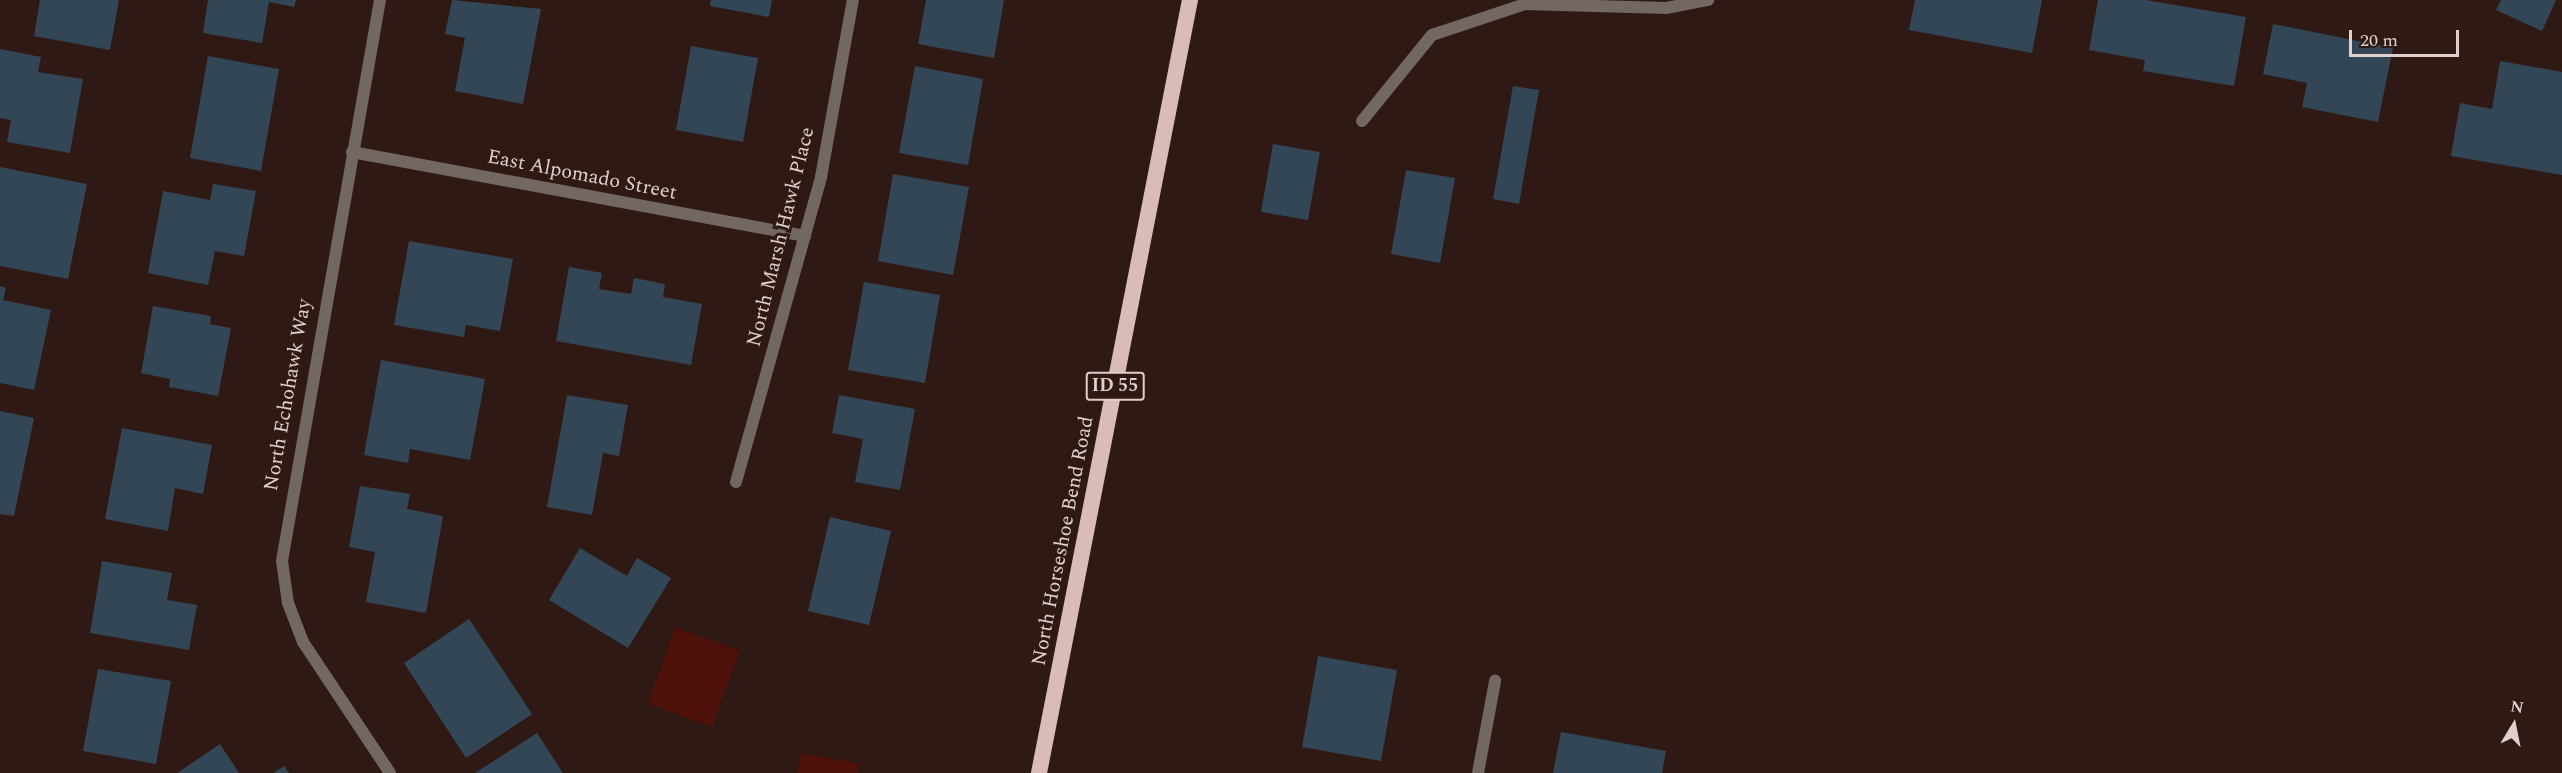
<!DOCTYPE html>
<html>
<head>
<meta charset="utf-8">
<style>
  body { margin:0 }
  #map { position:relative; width:2562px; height:773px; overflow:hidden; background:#2f1915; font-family:Spectral,serif }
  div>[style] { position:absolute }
  .green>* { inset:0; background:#4d1109 }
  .building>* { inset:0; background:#334656 }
  .service>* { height:12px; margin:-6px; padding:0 6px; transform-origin:6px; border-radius:6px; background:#736764 }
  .minor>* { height:12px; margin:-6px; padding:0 6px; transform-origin:6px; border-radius:6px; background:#736764 }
  .trunk>* { height:16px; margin:-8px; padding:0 8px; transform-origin:8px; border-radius:8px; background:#d9bcb7 }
  span { translate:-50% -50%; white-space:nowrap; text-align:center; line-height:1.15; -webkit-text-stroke:6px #2f1915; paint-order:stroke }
  .shield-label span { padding:2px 4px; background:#2f1915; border:2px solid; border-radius:4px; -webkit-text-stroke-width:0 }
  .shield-label { font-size:18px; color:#e0d0cd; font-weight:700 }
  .street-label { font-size:20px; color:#e0d0cd }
  .north { position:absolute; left:2484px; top:695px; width:60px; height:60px; -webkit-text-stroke:4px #2f1915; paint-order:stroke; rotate:10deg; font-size:16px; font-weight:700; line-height:24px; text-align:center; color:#e0d0cd }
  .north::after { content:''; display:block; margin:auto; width:21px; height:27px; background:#e0d0cd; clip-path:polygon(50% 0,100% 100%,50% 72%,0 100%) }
  .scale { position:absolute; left:2349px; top:30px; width:110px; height:27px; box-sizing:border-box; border:3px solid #e0d0cd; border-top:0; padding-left:8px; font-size:18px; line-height:21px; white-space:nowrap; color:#e0d0cd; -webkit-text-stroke:4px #2f1915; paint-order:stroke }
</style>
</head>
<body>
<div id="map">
  <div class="green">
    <i style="clip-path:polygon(675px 627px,740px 651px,712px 727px,648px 704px)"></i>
    <i style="clip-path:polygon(801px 753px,860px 764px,858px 773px,797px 773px)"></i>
  </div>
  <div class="building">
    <i style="clip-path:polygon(40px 0,119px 0,110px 50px,34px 36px)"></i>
    <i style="clip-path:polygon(208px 0,296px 0,294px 7px,269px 2px,262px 43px,203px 33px)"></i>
    <i style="clip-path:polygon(452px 0,541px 9px,523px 104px,455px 91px,465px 38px,445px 34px)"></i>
    <i style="clip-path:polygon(711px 0,772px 0,769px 17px,710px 6px)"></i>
    <i style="clip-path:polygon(926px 0,1004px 0,994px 58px,918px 44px)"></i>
    <i style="clip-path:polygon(1915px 0,2042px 0,2032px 53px,1909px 30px)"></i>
    <i style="clip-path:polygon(2098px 0,2146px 0,2246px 17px,2234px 86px,2143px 71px,2145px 60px,2089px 50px)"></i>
    <i style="clip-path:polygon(2501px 0,2556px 0,2542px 31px,2496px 10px)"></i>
    <i style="clip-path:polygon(2273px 24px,2393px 48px,2378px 122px,2302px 107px,2307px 83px,2263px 74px)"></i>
    <i style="clip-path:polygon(691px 46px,758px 58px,743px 142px,676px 130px)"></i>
    <i style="clip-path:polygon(0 49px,41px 57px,38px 72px,83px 79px,70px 153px,7px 142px,11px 120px,0 118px)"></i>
    <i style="clip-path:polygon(208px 56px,279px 69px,261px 171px,190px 158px)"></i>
    <i style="clip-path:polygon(2500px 61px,2562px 72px,2562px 175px,2451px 156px,2460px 103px,2492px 109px)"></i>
    <i style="clip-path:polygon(915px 66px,983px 79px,968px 165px,899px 153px)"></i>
    <i style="clip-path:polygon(1513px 86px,1539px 90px,1519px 204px,1493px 199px)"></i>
    <i style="clip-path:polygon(1273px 144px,1320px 152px,1308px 220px,1261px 212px)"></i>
    <i style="clip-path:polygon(0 167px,87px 184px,68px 279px,0 266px)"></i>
    <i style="clip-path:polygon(1406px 170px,1455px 178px,1440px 263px,1391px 254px)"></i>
    <i style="clip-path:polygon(893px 174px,969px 187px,953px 275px,878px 261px)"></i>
    <i style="clip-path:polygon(213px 184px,256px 191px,244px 256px,215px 251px,208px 285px,148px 273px,163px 191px,210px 200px)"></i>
    <i style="clip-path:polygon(409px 241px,513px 259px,500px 331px,466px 325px,464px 337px,394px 325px)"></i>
    <i style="clip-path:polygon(569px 267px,602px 273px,599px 289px,631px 294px,634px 278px,665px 284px,663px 297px,702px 304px,691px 365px,556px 341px)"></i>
    <i style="clip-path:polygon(864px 282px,940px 295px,925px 383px,848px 370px)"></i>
    <i style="clip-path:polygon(0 286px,6px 288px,3px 300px,51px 310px,34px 390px,0 383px)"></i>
    <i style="clip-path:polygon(153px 306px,211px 316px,210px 324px,231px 328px,218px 396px,169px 387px,170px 379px,141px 373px)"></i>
    <i style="clip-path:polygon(381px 360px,485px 379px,470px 460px,410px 449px,408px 463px,364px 455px)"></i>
    <i style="clip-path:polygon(567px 395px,628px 405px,619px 456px,603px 453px,592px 515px,547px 507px)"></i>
    <i style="clip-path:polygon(839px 395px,915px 409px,900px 490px,855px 482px,863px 439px,832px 433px)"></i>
    <i style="clip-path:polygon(0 411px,34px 418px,14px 516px,0 514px)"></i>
    <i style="clip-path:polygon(122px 428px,212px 445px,203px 494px,175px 488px,168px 531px,105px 519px)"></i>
    <i style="clip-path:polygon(360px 486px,410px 494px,407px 509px,443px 516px,426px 613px,366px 602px,375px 552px,349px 547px)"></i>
    <i style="clip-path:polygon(830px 517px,891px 531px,869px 625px,808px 611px)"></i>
    <i style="clip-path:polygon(580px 548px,627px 576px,637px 558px,671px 578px,628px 648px,549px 600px)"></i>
    <i style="clip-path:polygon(102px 561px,172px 573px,167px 600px,197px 605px,189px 650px,90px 633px)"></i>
    <i style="clip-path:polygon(469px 619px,532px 714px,466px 758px,404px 663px)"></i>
    <i style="clip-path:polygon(1318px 656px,1397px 670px,1381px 761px,1302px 747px)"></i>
    <i style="clip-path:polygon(98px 669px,171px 681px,156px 764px,83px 751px)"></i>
    <i style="clip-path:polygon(1561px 732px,1666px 751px,1662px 773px,1553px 773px)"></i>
    <i style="clip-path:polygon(537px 733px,563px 773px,475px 773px)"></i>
    <i style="clip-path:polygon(220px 744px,239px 773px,177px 773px)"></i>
    <i style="clip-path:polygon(284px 766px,289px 773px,273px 773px)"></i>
  </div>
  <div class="service">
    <i style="left:1362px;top:121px;width:111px;rotate:-50.9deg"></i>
    <i style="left:1432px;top:35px;width:98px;rotate:-18.4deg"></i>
    <i style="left:1525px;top:4px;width:141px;rotate:1.6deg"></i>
    <i style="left:1666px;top:8px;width:43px;rotate:-10.8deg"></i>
  </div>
  <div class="minor">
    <i style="left:380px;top:0;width:569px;rotate:99.91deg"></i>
    <i style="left:282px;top:561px;width:42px;rotate:81.9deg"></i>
    <i style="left:288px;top:603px;width:42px;rotate:69deg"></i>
    <i style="left:303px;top:642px;width:157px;rotate:56.4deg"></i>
    <i style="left:352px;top:152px;width:461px;rotate:10.5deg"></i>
    <i style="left:736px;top:482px;width:317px;rotate:-74.4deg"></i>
    <i style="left:821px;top:177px;width:180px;rotate:-79.8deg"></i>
    <i style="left:1478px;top:773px;width:94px;rotate:-79.5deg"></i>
  </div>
  <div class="trunk">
    <i style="left:1039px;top:773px;width:788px;rotate:-78.95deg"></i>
  </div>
  <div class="shield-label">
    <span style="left:1115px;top:386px">ID 55</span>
  </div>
  <div class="street-label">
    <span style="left:582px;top:175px;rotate:11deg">East Alpomado Street</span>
    <span style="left:781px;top:237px;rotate:-76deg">North Marsh Hawk Place</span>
    <span style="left:288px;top:395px;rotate:-80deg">North Echohawk Way</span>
    <span style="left:1063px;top:541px;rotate:-79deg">North Horseshoe Bend Road</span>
  </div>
  <div class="north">N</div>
  <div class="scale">20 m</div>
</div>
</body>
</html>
